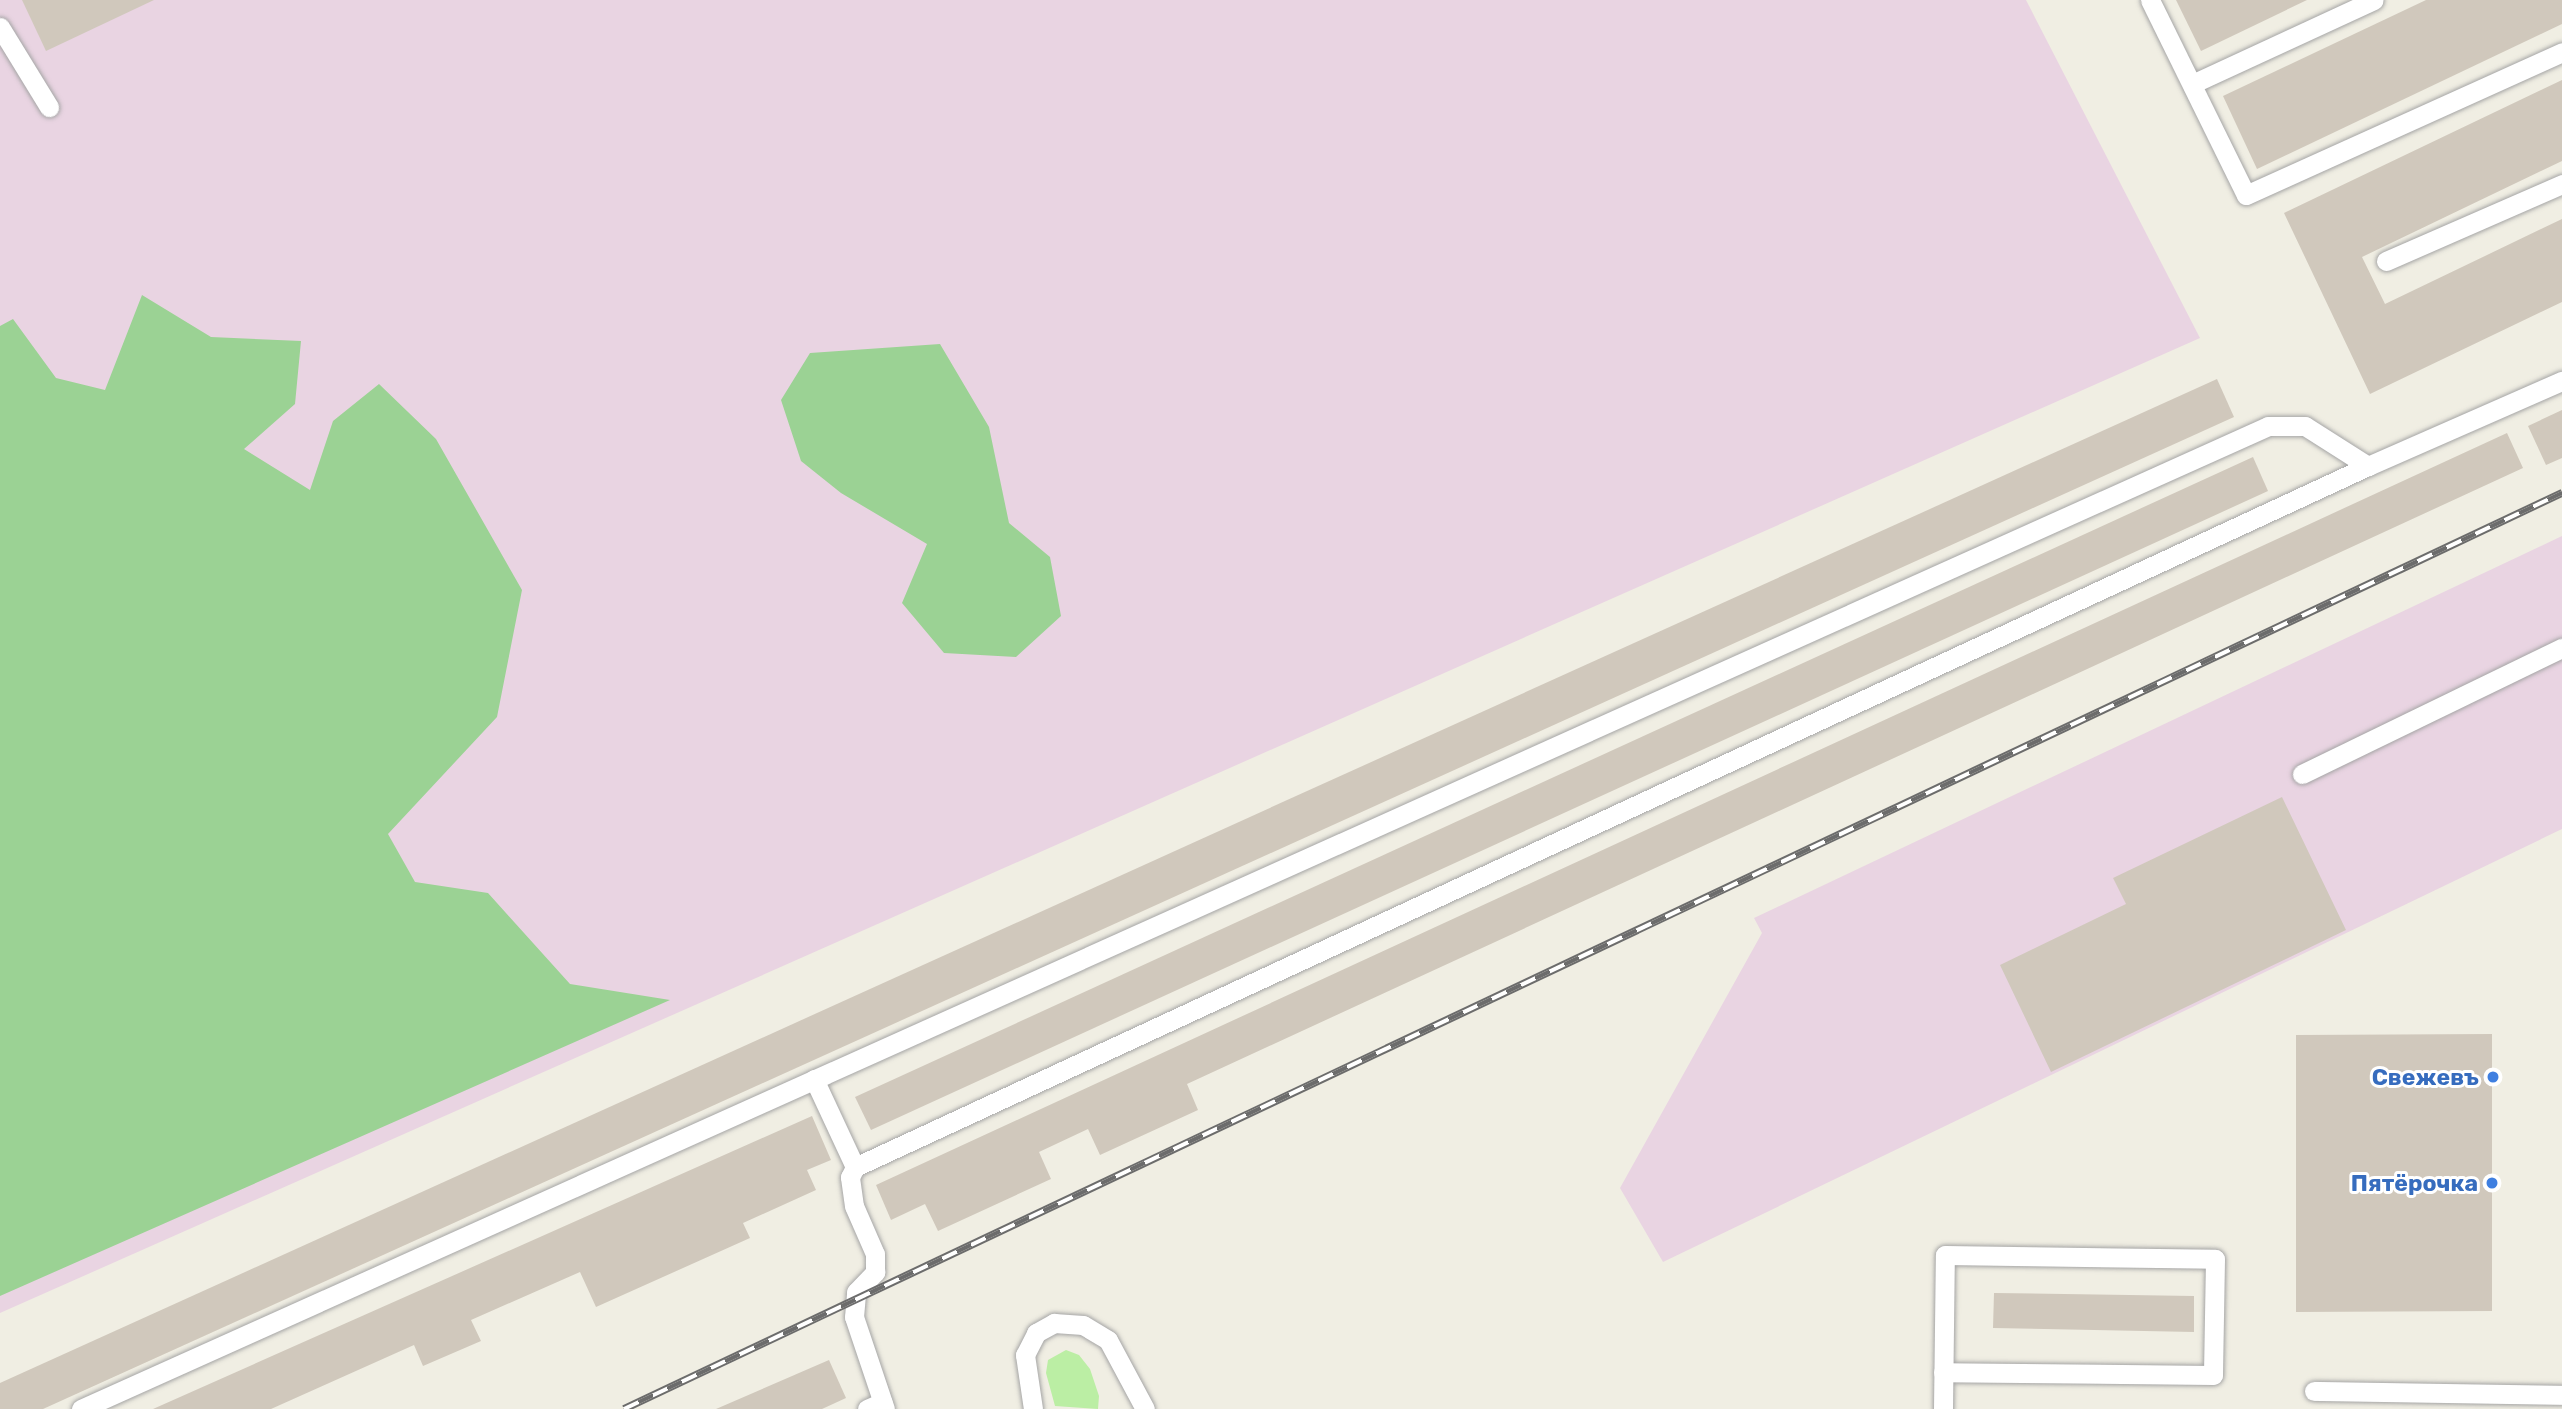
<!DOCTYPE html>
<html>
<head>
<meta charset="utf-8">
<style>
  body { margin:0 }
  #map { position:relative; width:2562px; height:1409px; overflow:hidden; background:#f0eee3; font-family:Rubik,sans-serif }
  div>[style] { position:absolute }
  .industrial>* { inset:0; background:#e9d4e2 }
  .grass>* { inset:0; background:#bbeea4 }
  .forest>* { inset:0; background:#9bd294 }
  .building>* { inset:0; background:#d0c8bc }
  .roads { filter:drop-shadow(0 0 2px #a5a5a5) drop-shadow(0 0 2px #a5a5a5) }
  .lane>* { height:19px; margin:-9.5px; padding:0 9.5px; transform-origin:9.5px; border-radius:9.5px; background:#fff }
  .rail>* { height:8px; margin-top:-4px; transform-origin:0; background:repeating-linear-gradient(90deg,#fff 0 16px,#6c6c6c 0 32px); box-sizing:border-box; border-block:2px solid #6c6c6c }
  .dots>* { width:19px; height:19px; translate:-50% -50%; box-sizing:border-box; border:4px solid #fff; border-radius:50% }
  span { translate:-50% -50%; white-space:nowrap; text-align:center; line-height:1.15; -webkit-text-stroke:6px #fff; paint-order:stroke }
  .shop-label { font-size:23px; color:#366cbe; font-weight:700 }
  .right { translate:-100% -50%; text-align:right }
</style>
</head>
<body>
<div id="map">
  <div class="industrial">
    <i style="clip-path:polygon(0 0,2026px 0,2200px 338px,0 1313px)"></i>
    <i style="clip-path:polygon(2562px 536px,2562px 829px,1663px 1262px,1620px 1188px,1762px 933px,1754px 918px)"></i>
  </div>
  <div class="grass">
    <i style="clip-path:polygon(1066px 1350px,1079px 1355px,1090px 1369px,1099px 1396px,1098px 1409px,1055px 1406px,1046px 1373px,1048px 1360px)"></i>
  </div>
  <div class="forest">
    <i style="clip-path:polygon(142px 295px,211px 337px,301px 341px,295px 404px,244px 449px,310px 490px,333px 421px,379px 384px,436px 439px,522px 590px,497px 717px,388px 834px,415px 882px,488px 893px,570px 984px,670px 1000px,0 1296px,0 326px,13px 319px,56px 378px,105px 390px)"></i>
    <i style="clip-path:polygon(940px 344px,989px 427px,1009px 523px,1050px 557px,1061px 616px,1016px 657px,944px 653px,902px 603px,927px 544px,841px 493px,801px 461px,781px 400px,810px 353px)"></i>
  </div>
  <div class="building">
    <i style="clip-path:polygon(22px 0,154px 0,46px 51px)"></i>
    <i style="clip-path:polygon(2176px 0,2307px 0,2201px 51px)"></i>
    <i style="clip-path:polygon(2426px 0,2562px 0,2562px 24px,2257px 169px,2223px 96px)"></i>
    <i style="clip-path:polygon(2562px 80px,2562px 161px,2362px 257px,2385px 304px,2562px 219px,2562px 302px,2370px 394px,2284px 213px)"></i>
    <i style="clip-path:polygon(2217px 379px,2234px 417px,43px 1409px,0 1409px,0 1383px)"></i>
    <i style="clip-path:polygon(2562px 410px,2562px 458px,2546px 465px,2528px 426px)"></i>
    <i style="clip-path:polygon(2507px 433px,2523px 468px,1187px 1084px,1198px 1110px,1100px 1155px,1088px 1129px,1039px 1152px,1051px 1179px,938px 1231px,925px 1204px,891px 1220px,876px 1185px)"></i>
    <i style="clip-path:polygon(2253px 457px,2268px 491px,871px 1130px,855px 1097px)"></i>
    <i style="clip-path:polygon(2282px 797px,2346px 930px,2051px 1072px,2000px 965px,2126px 904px,2113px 878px)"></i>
    <i style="clip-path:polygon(2492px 1034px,2492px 1311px,2296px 1312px,2296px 1035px)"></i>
    <i style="clip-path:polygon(812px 1116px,831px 1160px,807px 1170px,816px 1190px,743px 1223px,750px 1238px,596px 1307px,580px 1272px,471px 1320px,481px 1341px,423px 1366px,414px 1345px,271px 1409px,153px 1409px)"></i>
    <i style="clip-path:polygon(1994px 1293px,2194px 1296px,2194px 1332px,1993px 1328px)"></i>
    <i style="clip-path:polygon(829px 1360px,846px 1398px,822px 1409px,716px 1409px)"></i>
  </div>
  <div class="roads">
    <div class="lane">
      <i style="left:2150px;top:0;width:217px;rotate:63.8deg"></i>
      <i style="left:2246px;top:195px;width:347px;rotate:-24.3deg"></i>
      <i style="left:0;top:27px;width:94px;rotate:58.5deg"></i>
      <i style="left:2192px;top:84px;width:200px;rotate:-24.8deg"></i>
      <i style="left:2386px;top:261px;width:192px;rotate:-23.6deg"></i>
      <i style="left:2302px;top:774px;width:289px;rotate:-25.9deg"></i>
      <i style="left:814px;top:1079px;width:97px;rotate:65deg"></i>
      <i style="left:2314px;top:1391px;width:248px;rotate:0.9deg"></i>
      <i style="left:81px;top:1409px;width:2398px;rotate:-24.2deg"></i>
      <i style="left:2268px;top:426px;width:37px"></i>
      <i style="left:2305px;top:426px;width:75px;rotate:32.4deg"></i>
      <i style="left:2368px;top:466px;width:212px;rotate:-23.7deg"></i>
      <i style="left:867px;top:1409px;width:17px;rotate:-24deg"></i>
      <i style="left:885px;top:1409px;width:97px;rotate:-108.6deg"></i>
      <i style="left:854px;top:1317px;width:25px;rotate:-85deg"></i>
      <i style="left:856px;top:1292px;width:28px;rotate:-46deg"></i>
      <i style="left:875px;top:1272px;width:18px;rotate:-90deg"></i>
      <i style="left:875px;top:1254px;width:52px;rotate:-113.6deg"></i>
      <i style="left:854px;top:1206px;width:29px;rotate:-98deg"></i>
      <i style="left:850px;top:1177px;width:11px;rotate:-63deg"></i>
      <i style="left:855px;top:1167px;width:1668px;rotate:-24.86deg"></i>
      <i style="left:1033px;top:1409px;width:55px;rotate:-98.4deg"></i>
      <i style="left:1025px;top:1355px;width:25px;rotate:-63deg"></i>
      <i style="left:1036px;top:1333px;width:21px;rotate:-29deg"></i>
      <i style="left:1054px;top:1323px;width:29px;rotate:4deg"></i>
      <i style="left:1083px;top:1325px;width:29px;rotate:31deg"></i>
      <i style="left:1108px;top:1340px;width:78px;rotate:61.8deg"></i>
      <i style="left:1943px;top:1409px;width:154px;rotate:-89.3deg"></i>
      <i style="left:1945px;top:1255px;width:270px;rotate:0.8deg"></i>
      <i style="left:2215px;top:1259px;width:116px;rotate:91deg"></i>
      <i style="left:2213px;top:1375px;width:270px;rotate:-179.4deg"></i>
    </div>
  </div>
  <div class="rail">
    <i style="left:624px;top:1409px;width:2144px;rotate:-25.3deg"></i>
  </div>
  <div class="dots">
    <i style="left:2493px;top:1077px;background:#3f7fe0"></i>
    <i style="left:2492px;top:1183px;background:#3f7fe0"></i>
  </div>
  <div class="shop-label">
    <span class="right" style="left:2479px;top:1077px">Свежевъ</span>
    <span class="right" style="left:2478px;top:1183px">Пятёрочка</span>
  </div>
</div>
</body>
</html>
